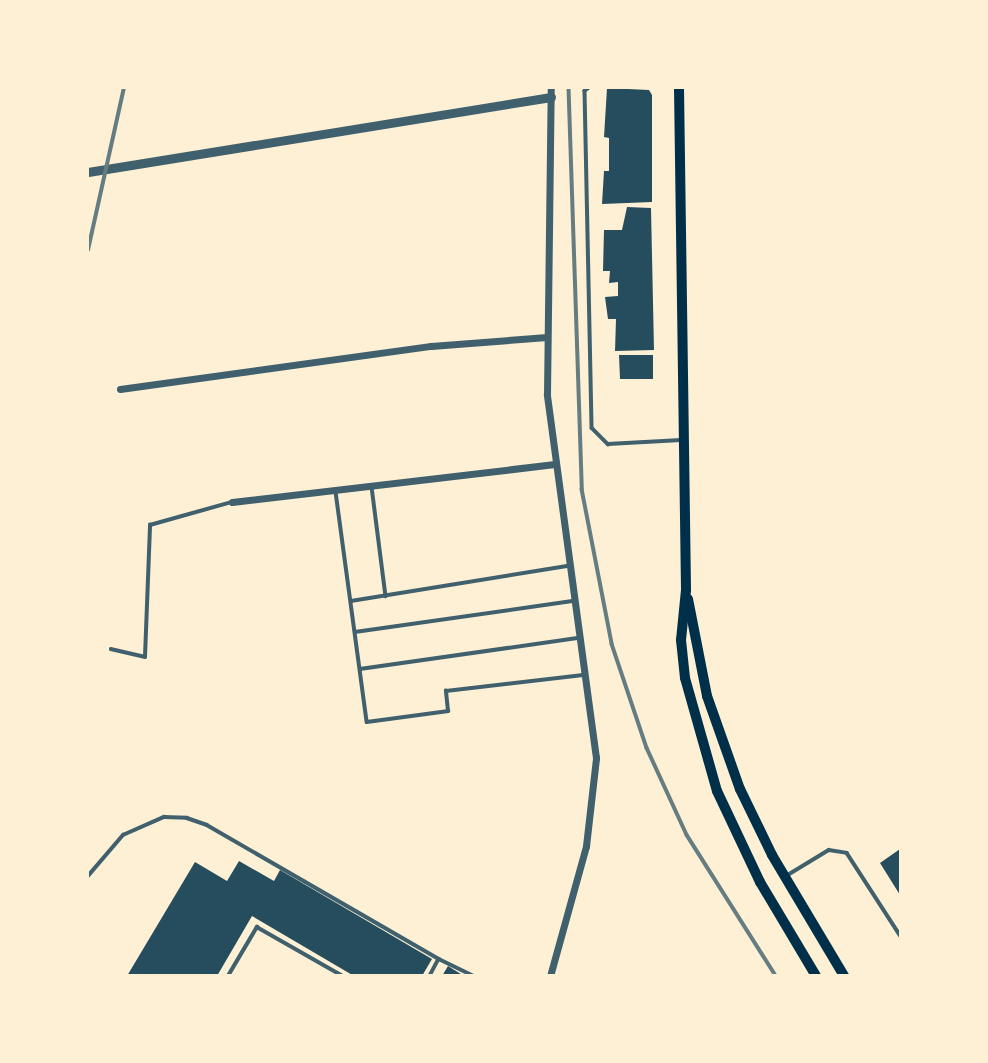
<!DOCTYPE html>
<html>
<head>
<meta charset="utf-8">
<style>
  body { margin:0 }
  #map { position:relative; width:988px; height:1063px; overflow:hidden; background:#fdf0d5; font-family:"Golos Text",sans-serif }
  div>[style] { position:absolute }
  .building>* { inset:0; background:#264d5e }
  .service>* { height:3.5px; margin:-1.75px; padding:0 1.75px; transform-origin:1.75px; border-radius:1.75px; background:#3f606c }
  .minor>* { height:7px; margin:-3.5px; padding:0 3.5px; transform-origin:3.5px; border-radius:3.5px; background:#3f606c }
  .tertiary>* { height:9px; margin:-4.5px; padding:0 4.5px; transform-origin:4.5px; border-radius:4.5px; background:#3f606c }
  .primary>* { height:10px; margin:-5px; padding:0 5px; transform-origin:5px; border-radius:5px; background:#003049 }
  .rail>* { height:3.5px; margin:-1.75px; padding:0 1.75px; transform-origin:1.75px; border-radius:1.75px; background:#657d81 }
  span { translate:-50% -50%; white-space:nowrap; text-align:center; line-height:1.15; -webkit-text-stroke:6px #fdf0d5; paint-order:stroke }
  .frame { position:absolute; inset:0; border:89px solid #fdf0d5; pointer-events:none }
</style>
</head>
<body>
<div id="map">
  <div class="building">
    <i style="clip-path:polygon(607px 88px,649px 90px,652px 95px,652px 202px,602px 204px,604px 171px,609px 171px,609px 138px,604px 137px)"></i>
    <i style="clip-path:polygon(627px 207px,651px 208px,654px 350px,615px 351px,616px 319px,608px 319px,605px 297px,618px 296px,618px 282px,609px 283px,610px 271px,603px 271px,604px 230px,622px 230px)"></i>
    <i style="clip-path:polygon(619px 355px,653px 355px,653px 379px,620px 379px)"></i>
    <i style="clip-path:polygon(900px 849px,900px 895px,880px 863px)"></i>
    <i style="clip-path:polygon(239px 861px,274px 881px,280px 870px,432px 959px,422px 976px,354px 976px,252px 916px,217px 976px,127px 976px,195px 862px,227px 881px)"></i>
    <i style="clip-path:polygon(448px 966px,464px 976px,442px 976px)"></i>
  </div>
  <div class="service">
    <i style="left:589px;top:88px;width:5px;rotate:143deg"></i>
    <i style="left:585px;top:91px;width:337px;rotate:88.8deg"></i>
    <i style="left:592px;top:428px;width:23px;rotate:45deg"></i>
    <i style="left:608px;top:444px;width:73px;rotate:-3.1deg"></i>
    <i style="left:372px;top:487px;width:110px;rotate:82.7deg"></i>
    <i style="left:336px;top:492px;width:232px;rotate:82.3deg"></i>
    <i style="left:367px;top:722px;width:82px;rotate:-7.7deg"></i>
    <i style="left:448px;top:711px;width:20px;rotate:-96deg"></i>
    <i style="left:446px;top:691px;width:140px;rotate:-6.6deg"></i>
    <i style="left:351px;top:601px;width:220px;rotate:-9.2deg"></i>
    <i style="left:355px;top:632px;width:221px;rotate:-8.1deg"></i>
    <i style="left:111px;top:649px;width:35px;rotate:13deg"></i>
    <i style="left:145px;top:657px;width:132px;rotate:-87.8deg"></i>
    <i style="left:150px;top:525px;width:85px;rotate:-15.7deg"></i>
    <i style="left:360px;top:669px;width:221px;rotate:-8.1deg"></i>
    <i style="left:88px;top:876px;width:54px;rotate:-49.5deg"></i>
    <i style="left:123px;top:835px;width:45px;rotate:-23.7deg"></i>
    <i style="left:164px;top:817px;width:23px;rotate:2deg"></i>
    <i style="left:187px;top:818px;width:21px;rotate:19deg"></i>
    <i style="left:207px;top:825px;width:268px;rotate:30deg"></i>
    <i style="left:439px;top:959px;width:19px;rotate:118deg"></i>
    <i style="left:786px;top:876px;width:50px;rotate:-31.2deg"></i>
    <i style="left:829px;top:850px;width:18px;rotate:9deg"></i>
    <i style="left:847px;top:853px;width:98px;rotate:57.1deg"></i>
    <i style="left:439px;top:959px;width:39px;rotate:26deg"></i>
    <i style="left:228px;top:976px;width:57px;rotate:-59.4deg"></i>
    <i style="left:257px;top:927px;width:99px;rotate:29.7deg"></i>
  </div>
  <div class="minor">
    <i style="left:120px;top:389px;width:314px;rotate:-7.9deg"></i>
    <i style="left:431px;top:346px;width:116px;rotate:-4.4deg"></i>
    <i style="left:232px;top:502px;width:325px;rotate:-6.7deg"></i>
    <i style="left:550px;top:976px;width:135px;rotate:-74.5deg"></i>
    <i style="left:586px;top:846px;width:89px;rotate:-83.5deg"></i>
    <i style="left:596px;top:758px;width:367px;rotate:-97.7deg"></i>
    <i style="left:547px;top:394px;width:306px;rotate:-89.3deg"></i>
  </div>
  <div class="tertiary">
    <i style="left:88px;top:172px;width:469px;rotate:-9.2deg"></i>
  </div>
  <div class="primary">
    <i style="left:679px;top:88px;width:502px;rotate:89.2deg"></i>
    <i style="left:686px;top:590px;width:50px;rotate:95.7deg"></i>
    <i style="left:681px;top:640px;width:38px;rotate:84deg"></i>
    <i style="left:685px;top:678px;width:117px;rotate:74.2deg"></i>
    <i style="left:717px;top:791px;width:101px;rotate:64.7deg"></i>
    <i style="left:760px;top:882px;width:109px;rotate:59.2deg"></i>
    <i style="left:688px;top:599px;width:99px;rotate:78.9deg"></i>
    <i style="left:707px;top:696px;width:99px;rotate:70.5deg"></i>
    <i style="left:740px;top:789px;width:73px;rotate:64.1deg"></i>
    <i style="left:772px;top:855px;width:141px;rotate:59.2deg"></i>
  </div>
  <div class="rail">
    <i style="left:569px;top:88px;width:401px;rotate:88.1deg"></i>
    <i style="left:582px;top:489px;width:158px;rotate:79deg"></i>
    <i style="left:612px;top:644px;width:110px;rotate:71.4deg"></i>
    <i style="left:647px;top:748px;width:96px;rotate:65.3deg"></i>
    <i style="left:687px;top:835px;width:167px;rotate:57.7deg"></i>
    <i style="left:88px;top:250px;width:166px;rotate:-77.5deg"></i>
  </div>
  <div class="frame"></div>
</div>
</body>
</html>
